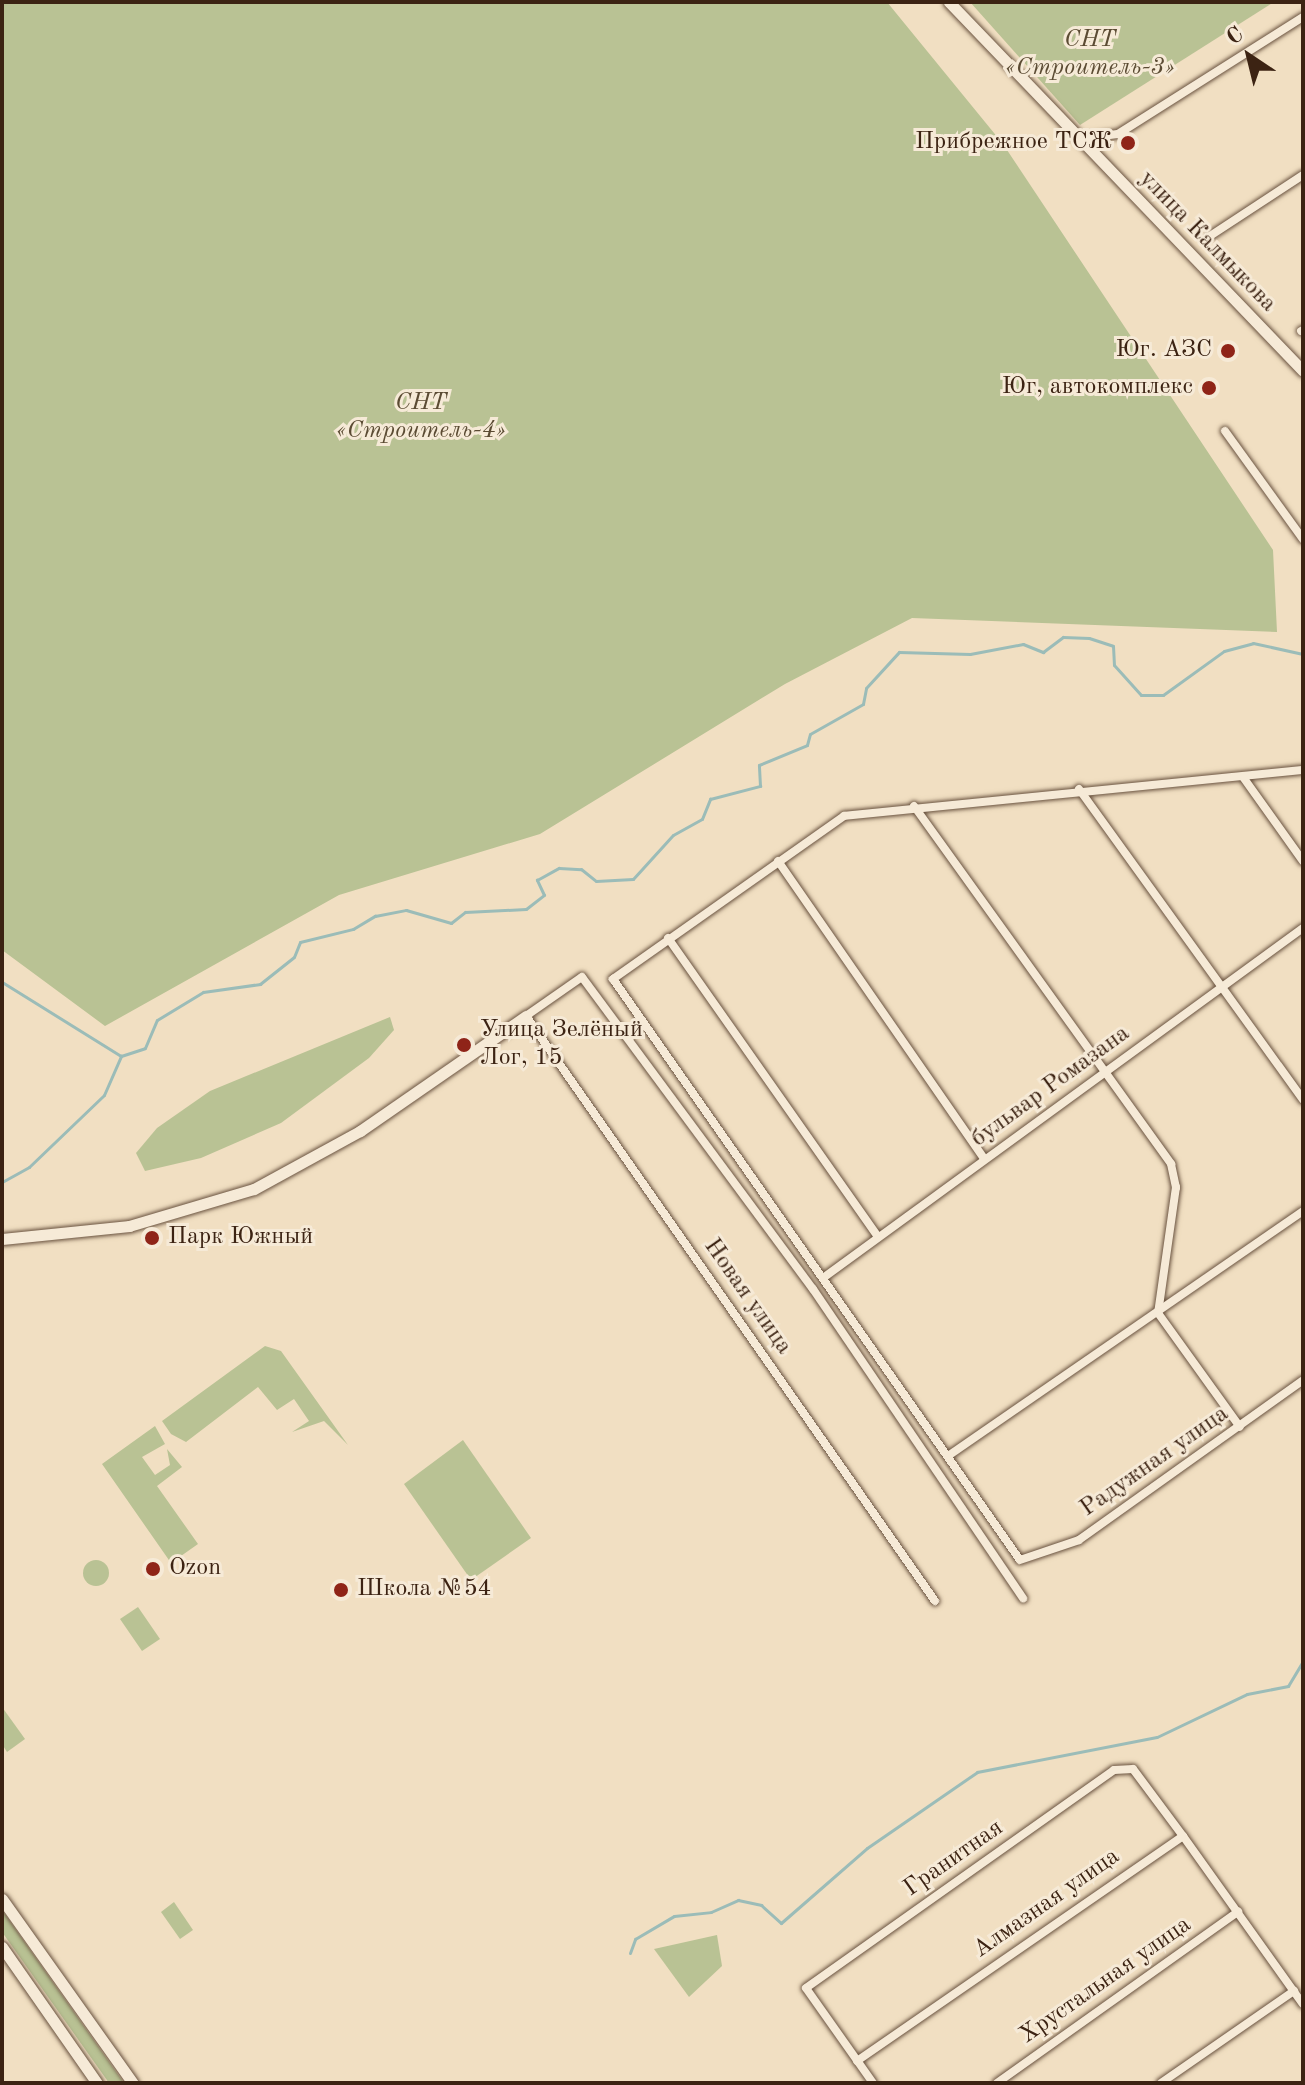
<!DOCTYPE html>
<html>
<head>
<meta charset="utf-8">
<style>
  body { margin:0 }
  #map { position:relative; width:1305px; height:2085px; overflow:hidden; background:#f1dfc2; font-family:"Old Standard TT",serif }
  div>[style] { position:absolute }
  .green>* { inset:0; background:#b9c294 }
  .round { border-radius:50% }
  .stream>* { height:3px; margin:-1.5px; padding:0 1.5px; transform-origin:1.5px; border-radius:1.5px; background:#9bbcb8 }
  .roads { filter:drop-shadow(0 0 2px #69523f) drop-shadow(0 0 2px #69523f) }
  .street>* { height:8px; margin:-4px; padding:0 4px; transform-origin:4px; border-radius:4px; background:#f6ead7 }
  .secondary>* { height:11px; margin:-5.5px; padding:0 5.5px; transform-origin:5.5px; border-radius:5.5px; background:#f6ead7 }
  .dots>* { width:22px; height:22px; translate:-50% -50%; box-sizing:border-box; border:4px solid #f6ead7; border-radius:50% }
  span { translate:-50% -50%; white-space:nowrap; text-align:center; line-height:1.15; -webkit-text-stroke:6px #f6ead7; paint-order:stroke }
  .park-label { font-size:24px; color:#5b4b33; font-style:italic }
  .poi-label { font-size:24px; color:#3c2313 }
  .right { translate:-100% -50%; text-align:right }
  .left { translate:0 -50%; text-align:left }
  .street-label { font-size:24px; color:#3c2313 }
  .frame { position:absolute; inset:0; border:4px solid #3c2313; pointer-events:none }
  .north { position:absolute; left:1209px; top:16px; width:80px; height:80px; -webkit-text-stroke:6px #f6ead7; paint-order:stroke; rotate:325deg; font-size:22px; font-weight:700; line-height:32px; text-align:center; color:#3c2313 }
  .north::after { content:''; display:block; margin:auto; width:28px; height:36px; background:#3c2313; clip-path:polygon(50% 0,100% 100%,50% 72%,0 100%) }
</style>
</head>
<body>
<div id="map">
  <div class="green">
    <i style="clip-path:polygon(2px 2px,887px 2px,1003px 144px,1273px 550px,1277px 632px,912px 618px,785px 684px,540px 834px,339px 895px,105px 1026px,2px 950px)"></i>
    <i style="clip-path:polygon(970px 2px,1274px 2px,1080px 125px)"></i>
    <i style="clip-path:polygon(390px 1017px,394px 1030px,369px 1058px,281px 1123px,201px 1158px,145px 1171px,136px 1153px,157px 1128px,210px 1091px)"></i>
    <i style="clip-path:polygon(265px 1346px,281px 1351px,348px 1445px,324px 1421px,292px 1432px,309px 1421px,294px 1399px,277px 1410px,258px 1387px,186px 1442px,171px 1434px,162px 1421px)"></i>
    <i style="clip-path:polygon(155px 1426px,165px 1444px,142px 1457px,155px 1475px,170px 1465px,167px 1449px,182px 1467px,157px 1486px,198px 1544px,171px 1563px,102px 1464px)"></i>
    <i style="clip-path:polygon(463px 1440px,531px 1538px,471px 1580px,404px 1484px)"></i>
    <i class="round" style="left:83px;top:1560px;width:26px;height:26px"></i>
    <i style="clip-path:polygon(138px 1607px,160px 1639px,142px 1651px,120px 1619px)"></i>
    <i style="clip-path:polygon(2px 1707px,25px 1739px,7px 1752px,2px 1744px)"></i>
    <i style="clip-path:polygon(174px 1902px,193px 1930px,180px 1939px,161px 1912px)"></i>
    <i style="clip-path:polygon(2px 1910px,124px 2083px,109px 2083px,2px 1932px)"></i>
    <i style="clip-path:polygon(717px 1935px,722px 1966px,689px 1997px,654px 1949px)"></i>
  </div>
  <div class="stream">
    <i style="left:2px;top:982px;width:140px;rotate:31.9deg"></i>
    <i style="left:2px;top:1182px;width:31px;rotate:-29deg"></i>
    <i style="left:29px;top:1167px;width:104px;rotate:-43.8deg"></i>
    <i style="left:104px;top:1095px;width:43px;rotate:-66.4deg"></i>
    <i style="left:121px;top:1056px;width:25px;rotate:-18deg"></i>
    <i style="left:145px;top:1048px;width:30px;rotate:-67deg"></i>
    <i style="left:157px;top:1020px;width:54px;rotate:-31.3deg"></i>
    <i style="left:203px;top:992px;width:58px;rotate:-8deg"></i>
    <i style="left:260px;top:984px;width:43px;rotate:-38.5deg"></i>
    <i style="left:294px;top:957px;width:16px;rotate:-68deg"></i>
    <i style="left:300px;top:942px;width:55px;rotate:-13.8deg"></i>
    <i style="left:353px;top:929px;width:26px;rotate:-31deg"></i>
    <i style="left:375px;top:916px;width:32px;rotate:-11deg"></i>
    <i style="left:406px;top:910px;width:47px;rotate:16.1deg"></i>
    <i style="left:451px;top:923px;width:18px;rotate:-38deg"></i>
    <i style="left:465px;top:912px;width:61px;rotate:-2.8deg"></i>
    <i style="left:526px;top:909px;width:23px;rotate:-38deg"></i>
    <i style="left:544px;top:895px;width:17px;rotate:-115deg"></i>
    <i style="left:537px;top:880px;width:25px;rotate:-29deg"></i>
    <i style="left:559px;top:868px;width:22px;rotate:3deg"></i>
    <i style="left:581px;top:869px;width:19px;rotate:39deg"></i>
    <i style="left:596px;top:881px;width:37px;rotate:-3deg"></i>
    <i style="left:633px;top:879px;width:59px;rotate:-47.7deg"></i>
    <i style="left:673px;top:835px;width:33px;rotate:-29deg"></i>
    <i style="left:702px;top:819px;width:22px;rotate:-68deg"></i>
    <i style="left:710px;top:799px;width:52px;rotate:-14.6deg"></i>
    <i style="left:760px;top:786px;width:21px;rotate:-93deg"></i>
    <i style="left:759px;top:765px;width:52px;rotate:-22.6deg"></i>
    <i style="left:807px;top:745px;width:11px;rotate:-75deg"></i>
    <i style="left:810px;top:734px;width:61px;rotate:-29.5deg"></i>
    <i style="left:863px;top:704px;width:16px;rotate:-79deg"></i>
    <i style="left:866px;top:688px;width:49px;rotate:-47.5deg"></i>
    <i style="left:899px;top:652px;width:71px;rotate:1.6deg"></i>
    <i style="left:970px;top:654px;width:54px;rotate:-10.7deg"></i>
    <i style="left:1023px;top:644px;width:22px;rotate:22deg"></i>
    <i style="left:1043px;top:652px;width:25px;rotate:-37deg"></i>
    <i style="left:1063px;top:637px;width:26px;rotate:2deg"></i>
    <i style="left:1089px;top:638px;width:25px;rotate:18deg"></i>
    <i style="left:1113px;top:646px;width:19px;rotate:87deg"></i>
    <i style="left:1114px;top:665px;width:40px;rotate:48deg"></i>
    <i style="left:1141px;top:695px;width:22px"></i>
    <i style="left:1163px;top:695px;width:75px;rotate:-35.8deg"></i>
    <i style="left:1224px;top:651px;width:30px;rotate:-15deg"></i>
    <i style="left:1253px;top:643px;width:51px;rotate:12.4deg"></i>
    <i style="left:630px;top:1953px;width:15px;rotate:-70deg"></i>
    <i style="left:635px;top:1939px;width:45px;rotate:-30.5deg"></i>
    <i style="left:674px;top:1916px;width:37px;rotate:-6deg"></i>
    <i style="left:711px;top:1912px;width:30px;rotate:-24deg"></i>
    <i style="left:738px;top:1900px;width:24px;rotate:12deg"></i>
    <i style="left:761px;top:1905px;width:27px;rotate:42deg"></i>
    <i style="left:781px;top:1923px;width:114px;rotate:-41.1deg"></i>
    <i style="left:867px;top:1848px;width:134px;rotate:-34.6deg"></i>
    <i style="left:977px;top:1772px;width:183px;rotate:-11deg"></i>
    <i style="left:1157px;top:1737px;width:100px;rotate:-25.5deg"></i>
    <i style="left:1247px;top:1694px;width:42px;rotate:-11deg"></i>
    <i style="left:1288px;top:1686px;width:29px;rotate:-59deg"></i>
  </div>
  <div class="roads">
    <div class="street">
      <i style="left:1078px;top:139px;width:40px;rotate:-7.1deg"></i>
      <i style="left:1118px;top:134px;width:219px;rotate:-32.3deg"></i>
      <i style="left:1210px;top:236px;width:111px;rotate:-33.3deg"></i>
      <i style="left:1301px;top:331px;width:2px;rotate:-27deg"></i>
      <i style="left:1225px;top:431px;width:133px;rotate:54.2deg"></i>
      <i style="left:1303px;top:770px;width:461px;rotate:174.3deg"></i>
      <i style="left:844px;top:816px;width:283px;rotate:144.8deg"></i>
      <i style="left:613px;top:979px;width:709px;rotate:54.99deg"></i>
      <i style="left:1020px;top:1560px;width:62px;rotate:-18.7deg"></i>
      <i style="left:1079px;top:1540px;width:275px;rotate:-35.5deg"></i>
      <i style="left:1243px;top:777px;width:103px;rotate:54.5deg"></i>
      <i style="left:1079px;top:789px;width:383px;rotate:54.2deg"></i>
      <i style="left:914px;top:806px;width:441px;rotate:54.3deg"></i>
      <i style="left:1171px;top:1164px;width:24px;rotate:78deg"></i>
      <i style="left:1176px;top:1187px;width:127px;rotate:98.1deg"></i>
      <i style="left:1158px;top:1313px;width:140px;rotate:54.3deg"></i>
      <i style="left:778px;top:861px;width:362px;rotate:55.3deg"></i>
      <i style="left:668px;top:938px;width:365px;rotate:54.9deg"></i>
      <i style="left:823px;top:1278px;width:594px;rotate:-36.1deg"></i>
      <i style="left:948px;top:1456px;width:431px;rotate:-34.6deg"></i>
      <i style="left:935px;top:1601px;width:714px;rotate:-124.96deg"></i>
      <i style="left:526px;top:1016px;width:68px;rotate:-34.9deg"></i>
      <i style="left:582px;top:977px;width:388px;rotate:53.5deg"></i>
      <i style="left:813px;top:1289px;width:374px;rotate:55.8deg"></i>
      <i style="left:857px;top:2061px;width:396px;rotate:-34.6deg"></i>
      <i style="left:1183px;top:1836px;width:206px;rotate:54.5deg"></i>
      <i style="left:873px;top:2083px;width:116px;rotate:-125.2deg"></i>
      <i style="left:806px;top:1988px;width:377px;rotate:-35.3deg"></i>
      <i style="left:1114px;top:1770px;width:19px;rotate:-3deg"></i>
      <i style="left:1133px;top:1769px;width:84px;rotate:53.3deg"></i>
      <i style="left:997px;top:2083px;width:296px;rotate:-35.4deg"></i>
      <i style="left:1161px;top:2083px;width:162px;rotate:-34.7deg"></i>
    </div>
    <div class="secondary">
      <i style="left:949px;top:2px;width:511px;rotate:46.19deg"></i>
      <i style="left:2px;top:1239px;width:128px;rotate:-5.8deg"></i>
      <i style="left:129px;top:1226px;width:130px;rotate:-16.5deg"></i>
      <i style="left:254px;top:1189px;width:121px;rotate:-28.7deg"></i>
      <i style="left:360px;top:1131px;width:202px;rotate:-34.7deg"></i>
      <i style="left:2px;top:1899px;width:226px;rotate:54.6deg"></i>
      <i style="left:2px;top:1947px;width:166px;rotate:55.1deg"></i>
    </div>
  </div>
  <div class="dots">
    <i style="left:1128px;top:143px;background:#8f2418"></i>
    <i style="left:1228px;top:351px;background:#8f2418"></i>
    <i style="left:1209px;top:388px;background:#8f2418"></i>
    <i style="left:464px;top:1045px;background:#8f2418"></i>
    <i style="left:152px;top:1238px;background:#8f2418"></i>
    <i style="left:153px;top:1569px;background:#8f2418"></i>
    <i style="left:341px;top:1590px;background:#8f2418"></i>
  </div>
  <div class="park-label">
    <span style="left:1090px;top:55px">СНТ<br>«Строитель-3»</span>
    <span style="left:421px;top:418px">СНТ<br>«Строитель-4»</span>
  </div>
  <div class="poi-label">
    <span class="right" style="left:1112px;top:143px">Прибрежное ТСЖ</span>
    <span class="right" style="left:1212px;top:351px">Юг. АЗС</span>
    <span class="right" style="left:1193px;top:388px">Юг, автокомплекс</span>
    <span class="left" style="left:480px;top:1045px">Улица Зелёный<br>Лог, 15</span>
    <span class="left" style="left:168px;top:1238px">Парк Южный</span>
    <span class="left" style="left:169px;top:1569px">Ozon</span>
    <span class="left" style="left:357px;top:1590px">Школа №54</span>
  </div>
  <div class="street-label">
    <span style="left:1207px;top:242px;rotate:46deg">улица Калмыкова</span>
    <span style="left:1051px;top:1087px;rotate:-36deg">бульвар Ромазана</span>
    <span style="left:747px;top:1297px;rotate:55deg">Новая улица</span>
    <span style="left:1155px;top:1462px;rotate:-35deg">Радужная улица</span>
    <span style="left:954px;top:1859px;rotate:-35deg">Гранитная</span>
    <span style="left:1047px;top:1904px;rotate:-35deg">Алмазная улица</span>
    <span style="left:1106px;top:1981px;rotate:-35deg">Хрустальная улица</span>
  </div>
  <div class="frame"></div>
  <div class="north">С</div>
</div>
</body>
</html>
